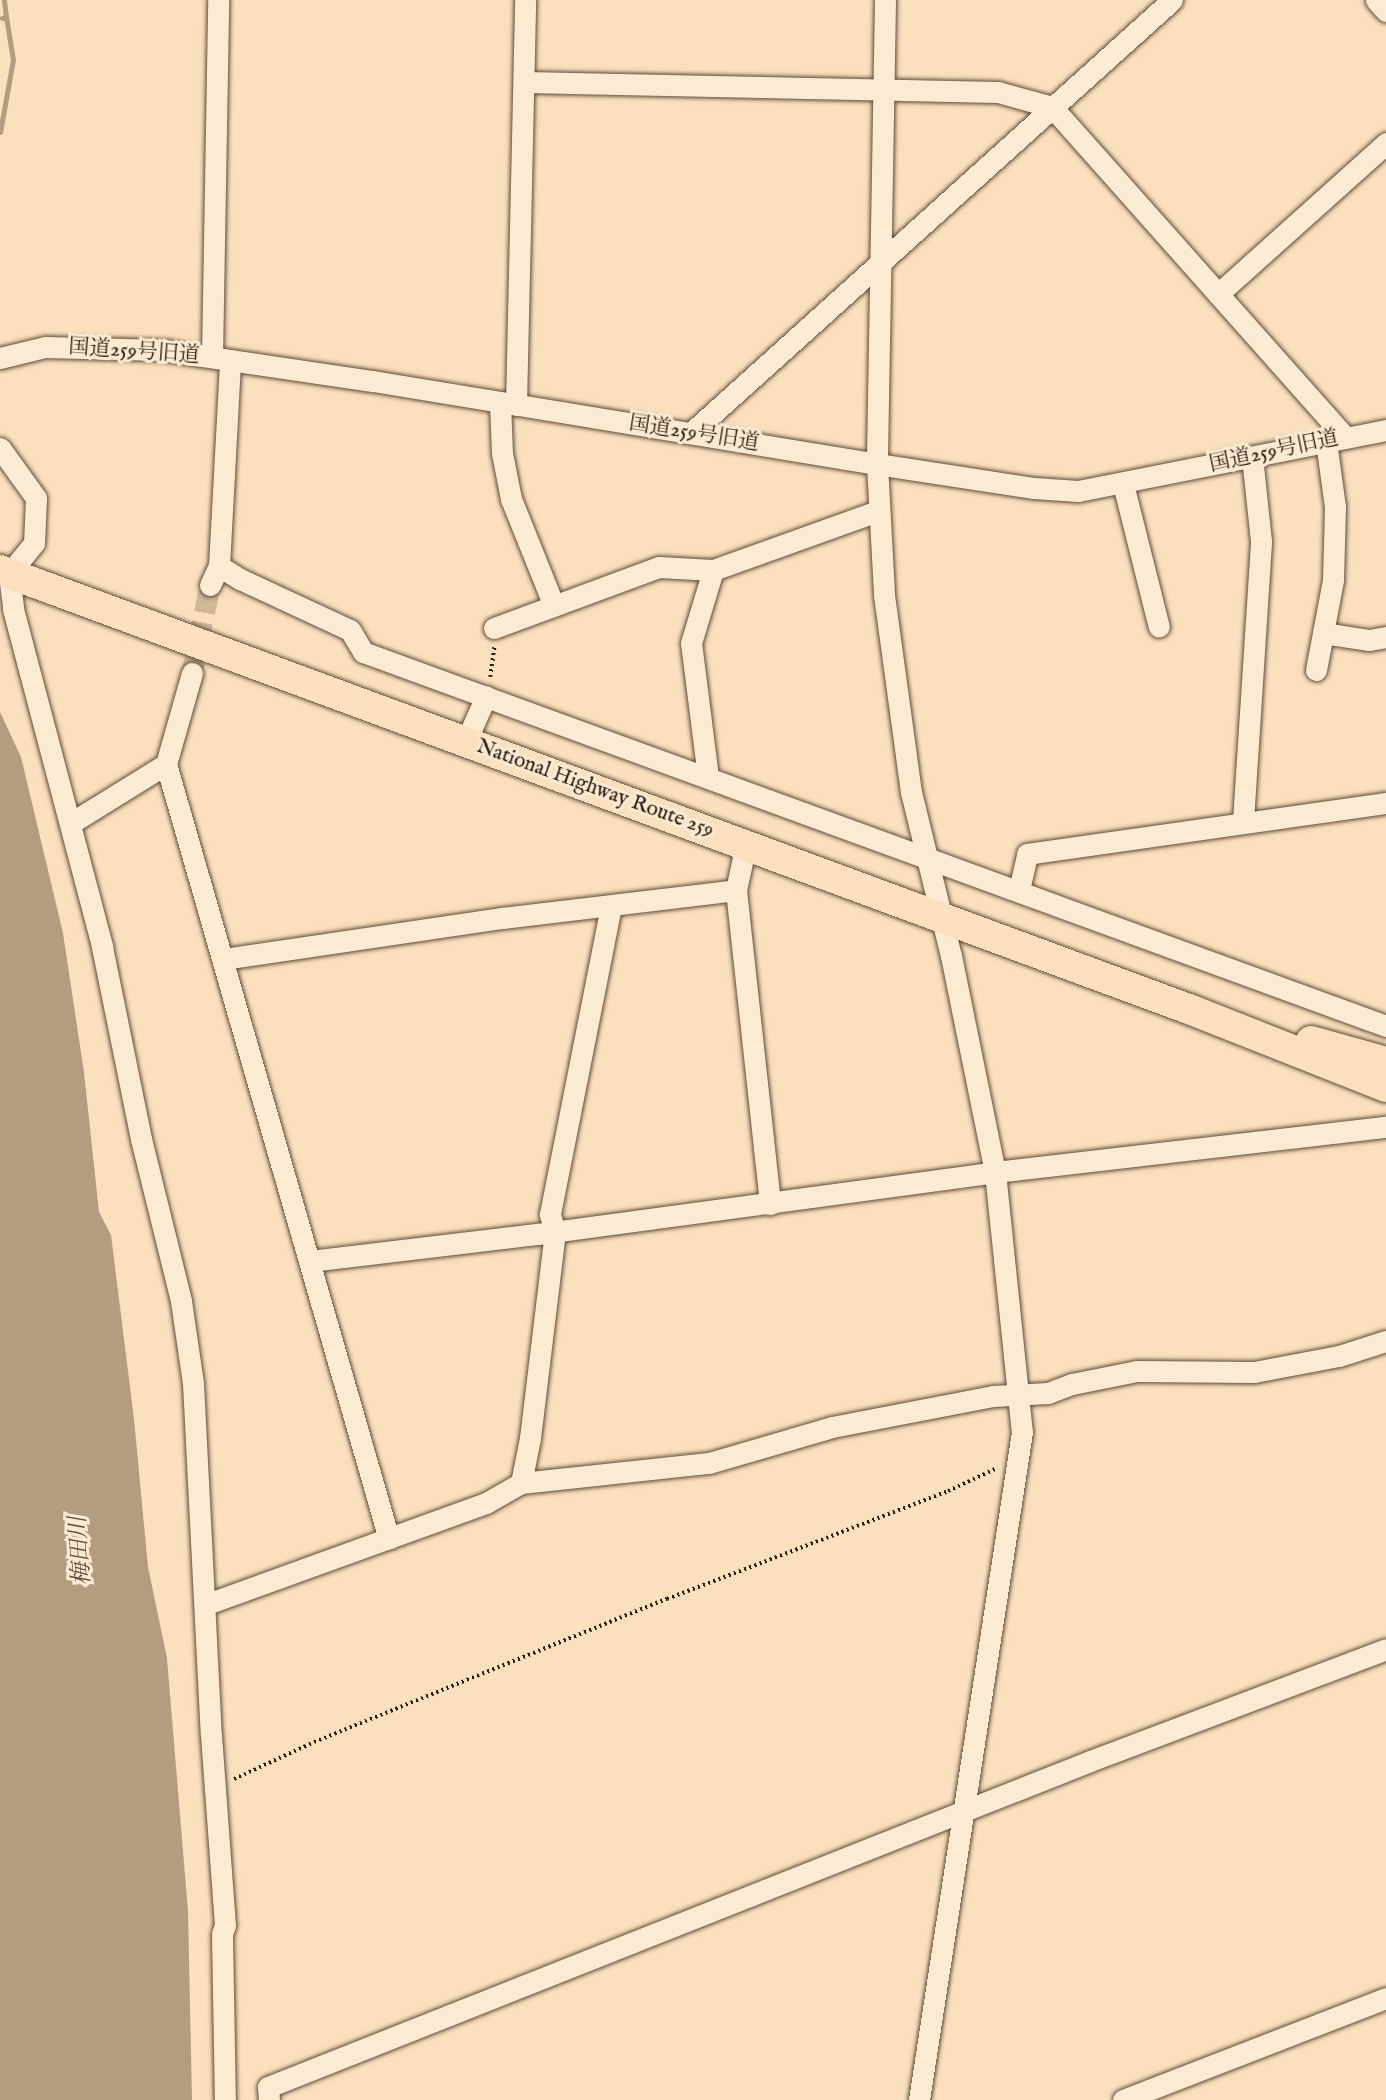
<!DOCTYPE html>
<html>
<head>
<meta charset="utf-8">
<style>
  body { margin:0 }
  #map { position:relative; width:1386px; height:2100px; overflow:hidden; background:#fae0bc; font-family:"IM FELL English","Noto Serif JP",serif }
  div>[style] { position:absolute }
  .water>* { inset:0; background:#b39c80 }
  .stream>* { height:5px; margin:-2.5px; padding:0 2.5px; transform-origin:2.5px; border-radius:2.5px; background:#b39c80 }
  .minor-tunnel>* { height:21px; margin-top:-10.5px; transform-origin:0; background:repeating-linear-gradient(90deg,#d0b899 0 21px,transparent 0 31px) }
  .path>* { height:3.5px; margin-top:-1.75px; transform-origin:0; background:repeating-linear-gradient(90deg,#2a190d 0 2px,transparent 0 5.5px) }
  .roads { filter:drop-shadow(0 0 2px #5e4b39) drop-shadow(0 0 2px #5e4b39) }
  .minor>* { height:21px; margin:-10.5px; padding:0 10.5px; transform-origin:10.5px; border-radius:10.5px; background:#fcebd3 }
  .highway>* { height:30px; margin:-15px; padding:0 15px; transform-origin:15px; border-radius:15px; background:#fae0bc }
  span { translate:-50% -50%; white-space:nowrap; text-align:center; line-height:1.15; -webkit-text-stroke:6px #fcebd3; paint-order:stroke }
  .street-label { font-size:21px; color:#2a190d }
  .water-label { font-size:23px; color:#614d3b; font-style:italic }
</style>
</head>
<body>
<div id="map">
  <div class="water">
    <i style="clip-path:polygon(0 712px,21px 757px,63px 933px,84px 1072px,99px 1212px,111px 1235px,134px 1419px,148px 1567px,167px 1658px,188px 1911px,192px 2100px,0 2100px)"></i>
  </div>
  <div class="stream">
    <i style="left:2px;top:18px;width:4px;rotate:-14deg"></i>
    <i style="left:6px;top:17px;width:17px;rotate:-97deg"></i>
    <i style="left:0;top:132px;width:73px;rotate:-79.8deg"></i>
    <i style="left:13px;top:60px;width:44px;rotate:-99.2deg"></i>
  </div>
  <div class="minor-tunnel">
    <i style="left:192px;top:673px;width:90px;rotate:-78.4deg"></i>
  </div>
  <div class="path">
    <i style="left:490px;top:677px;width:30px;rotate:-82deg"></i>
    <i style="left:234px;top:1779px;width:88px;rotate:-24.8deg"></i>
    <i style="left:314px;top:1742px;width:381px;rotate:-22.1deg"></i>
    <i style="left:667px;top:1599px;width:301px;rotate:-21deg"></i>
    <i style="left:948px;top:1491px;width:54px;rotate:-25.1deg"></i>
  </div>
  <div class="roads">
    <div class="minor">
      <i style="left:885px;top:0;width:464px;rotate:91deg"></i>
      <i style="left:877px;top:464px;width:131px;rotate:86.9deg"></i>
      <i style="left:884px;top:595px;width:199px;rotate:82.2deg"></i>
      <i style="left:911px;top:792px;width:169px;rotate:76.3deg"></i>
      <i style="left:951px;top:956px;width:220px;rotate:78.5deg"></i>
      <i style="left:995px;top:1172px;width:261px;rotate:84.1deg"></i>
      <i style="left:1022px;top:1432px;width:676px;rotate:98.77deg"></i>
      <i style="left:1376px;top:0;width:15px;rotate:48deg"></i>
      <i style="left:524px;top:82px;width:474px;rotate:1.2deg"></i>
      <i style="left:998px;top:92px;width:56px;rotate:15.5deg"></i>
      <i style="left:1052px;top:107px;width:441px;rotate:48.4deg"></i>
      <i style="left:1218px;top:294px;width:226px;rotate:-41.9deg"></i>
      <i style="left:212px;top:357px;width:357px;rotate:-89deg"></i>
      <i style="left:0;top:358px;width:46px;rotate:-13.7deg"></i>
      <i style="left:45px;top:347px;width:117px;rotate:1.5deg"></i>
      <i style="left:162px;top:350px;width:213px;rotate:8.4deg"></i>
      <i style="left:373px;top:381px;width:511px;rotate:9.35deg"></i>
      <i style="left:877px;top:464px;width:159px;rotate:8.7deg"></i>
      <i style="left:1034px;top:488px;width:44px;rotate:3.9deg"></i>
      <i style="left:1078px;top:491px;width:314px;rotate:-11.2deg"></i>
      <i style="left:500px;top:402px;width:51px;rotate:87.8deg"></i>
      <i style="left:502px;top:453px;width:47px;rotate:78.9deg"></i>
      <i style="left:511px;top:499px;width:115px;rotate:68.1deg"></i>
      <i style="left:516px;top:405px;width:405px;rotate:-88.7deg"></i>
      <i style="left:691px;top:433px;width:647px;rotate:-41.99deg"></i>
      <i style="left:0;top:448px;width:62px;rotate:54.2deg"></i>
      <i style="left:36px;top:498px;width:45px;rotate:92.5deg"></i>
      <i style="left:34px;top:543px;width:40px;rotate:129deg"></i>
      <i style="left:9px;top:574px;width:35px;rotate:83deg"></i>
      <i style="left:13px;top:609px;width:350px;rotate:75.2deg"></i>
      <i style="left:102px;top:947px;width:196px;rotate:78.5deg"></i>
      <i style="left:141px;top:1139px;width:167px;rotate:76.1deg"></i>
      <i style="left:181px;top:1301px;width:83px;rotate:81.7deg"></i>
      <i style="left:193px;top:1383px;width:352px;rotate:87.1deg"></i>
      <i style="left:211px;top:1735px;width:191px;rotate:85.8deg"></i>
      <i style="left:225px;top:1925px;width:9px;rotate:108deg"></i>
      <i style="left:222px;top:1934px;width:166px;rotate:89deg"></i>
      <i style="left:1123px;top:484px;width:147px;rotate:75.9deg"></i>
      <i style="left:219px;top:566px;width:25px;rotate:32deg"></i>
      <i style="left:240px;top:579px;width:121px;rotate:24.9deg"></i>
      <i style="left:350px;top:630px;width:26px;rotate:59deg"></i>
      <i style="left:363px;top:652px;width:1089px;rotate:20.08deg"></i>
      <i style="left:210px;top:585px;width:21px;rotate:-65deg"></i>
      <i style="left:219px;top:566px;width:206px;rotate:-86.9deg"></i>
      <i style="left:494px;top:628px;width:176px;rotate:-20.3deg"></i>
      <i style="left:659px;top:567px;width:54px;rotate:3.2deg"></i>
      <i style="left:1323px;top:633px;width:47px;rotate:8.7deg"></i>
      <i style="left:1369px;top:640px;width:17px;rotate:-10deg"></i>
      <i style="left:1316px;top:670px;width:92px;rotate:-79.3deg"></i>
      <i style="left:1333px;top:580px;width:73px;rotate:-88.4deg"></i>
      <i style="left:1335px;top:507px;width:67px;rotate:-97.8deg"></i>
      <i style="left:192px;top:673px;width:95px;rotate:105.9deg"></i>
      <i style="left:166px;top:764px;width:806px;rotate:73.95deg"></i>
      <i style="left:466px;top:741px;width:49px;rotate:-66deg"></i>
      <i style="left:708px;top:777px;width:135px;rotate:-97.2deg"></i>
      <i style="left:691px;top:643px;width:76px;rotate:-73.2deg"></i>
      <i style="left:713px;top:570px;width:175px;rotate:-19.7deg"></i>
      <i style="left:1243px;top:821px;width:281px;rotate:-86.3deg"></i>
      <i style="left:1261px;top:541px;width:84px;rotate:-96.1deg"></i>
      <i style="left:71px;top:823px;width:112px;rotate:-31.8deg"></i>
      <i style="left:746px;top:844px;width:47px;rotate:102.3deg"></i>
      <i style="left:736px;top:890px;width:316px;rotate:83.8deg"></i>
      <i style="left:1019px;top:890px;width:37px;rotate:-77deg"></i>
      <i style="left:1027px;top:854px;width:363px;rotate:-8.1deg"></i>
      <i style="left:223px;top:959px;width:282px;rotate:-8.4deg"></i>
      <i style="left:502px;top:918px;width:236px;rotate:-6.8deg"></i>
      <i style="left:310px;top:1261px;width:230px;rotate:-6.8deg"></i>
      <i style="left:538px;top:1234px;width:461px;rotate:-7.7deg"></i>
      <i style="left:995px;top:1172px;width:394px;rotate:-6.6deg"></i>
      <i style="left:521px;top:1483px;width:46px;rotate:-78.7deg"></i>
      <i style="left:530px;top:1438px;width:208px;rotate:-83.1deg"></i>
      <i style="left:555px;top:1232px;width:19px;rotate:-106deg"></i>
      <i style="left:550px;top:1214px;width:314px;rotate:-78.8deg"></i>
      <i style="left:207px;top:1604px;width:297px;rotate:-19.9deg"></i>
      <i style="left:486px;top:1503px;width:40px;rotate:-29.7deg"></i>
      <i style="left:521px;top:1483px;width:189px;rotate:-6.1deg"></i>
      <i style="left:709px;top:1463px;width:128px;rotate:-16.3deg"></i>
      <i style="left:832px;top:1427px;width:164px;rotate:-10.9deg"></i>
      <i style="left:993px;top:1396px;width:55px;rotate:-3.1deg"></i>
      <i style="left:1048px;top:1393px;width:26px;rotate:-21deg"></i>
      <i style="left:1072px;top:1384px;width:66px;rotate:-11.3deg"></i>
      <i style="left:1137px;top:1371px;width:117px;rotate:0.5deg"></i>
      <i style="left:1254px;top:1372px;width:86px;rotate:-10.7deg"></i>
      <i style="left:1339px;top:1356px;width:49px;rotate:-17.7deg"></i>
      <i style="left:269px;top:2100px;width:13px;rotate:-94deg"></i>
      <i style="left:268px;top:2087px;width:884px;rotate:-21.63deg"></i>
      <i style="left:1090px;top:1761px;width:316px;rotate:-20.7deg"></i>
      <i style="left:1123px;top:2100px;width:282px;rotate:-21.2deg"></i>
    </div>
    <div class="highway">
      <i style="left:0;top:570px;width:1267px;rotate:20.27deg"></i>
      <i style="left:1189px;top:1009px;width:212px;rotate:21.6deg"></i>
      <i style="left:1311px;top:1041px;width:78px;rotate:15.6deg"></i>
    </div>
  </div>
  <div class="street-label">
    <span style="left:134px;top:352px;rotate:4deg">国道259号旧道</span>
    <span style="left:694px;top:434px;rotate:9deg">国道259号旧道</span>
    <span style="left:1274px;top:452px;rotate:-12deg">国道259号旧道</span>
    <span style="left:595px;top:789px;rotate:20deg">National Highway Route 259</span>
  </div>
  <div class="water-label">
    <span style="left:81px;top:1551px;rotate:-94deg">梅田川</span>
  </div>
</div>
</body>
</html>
